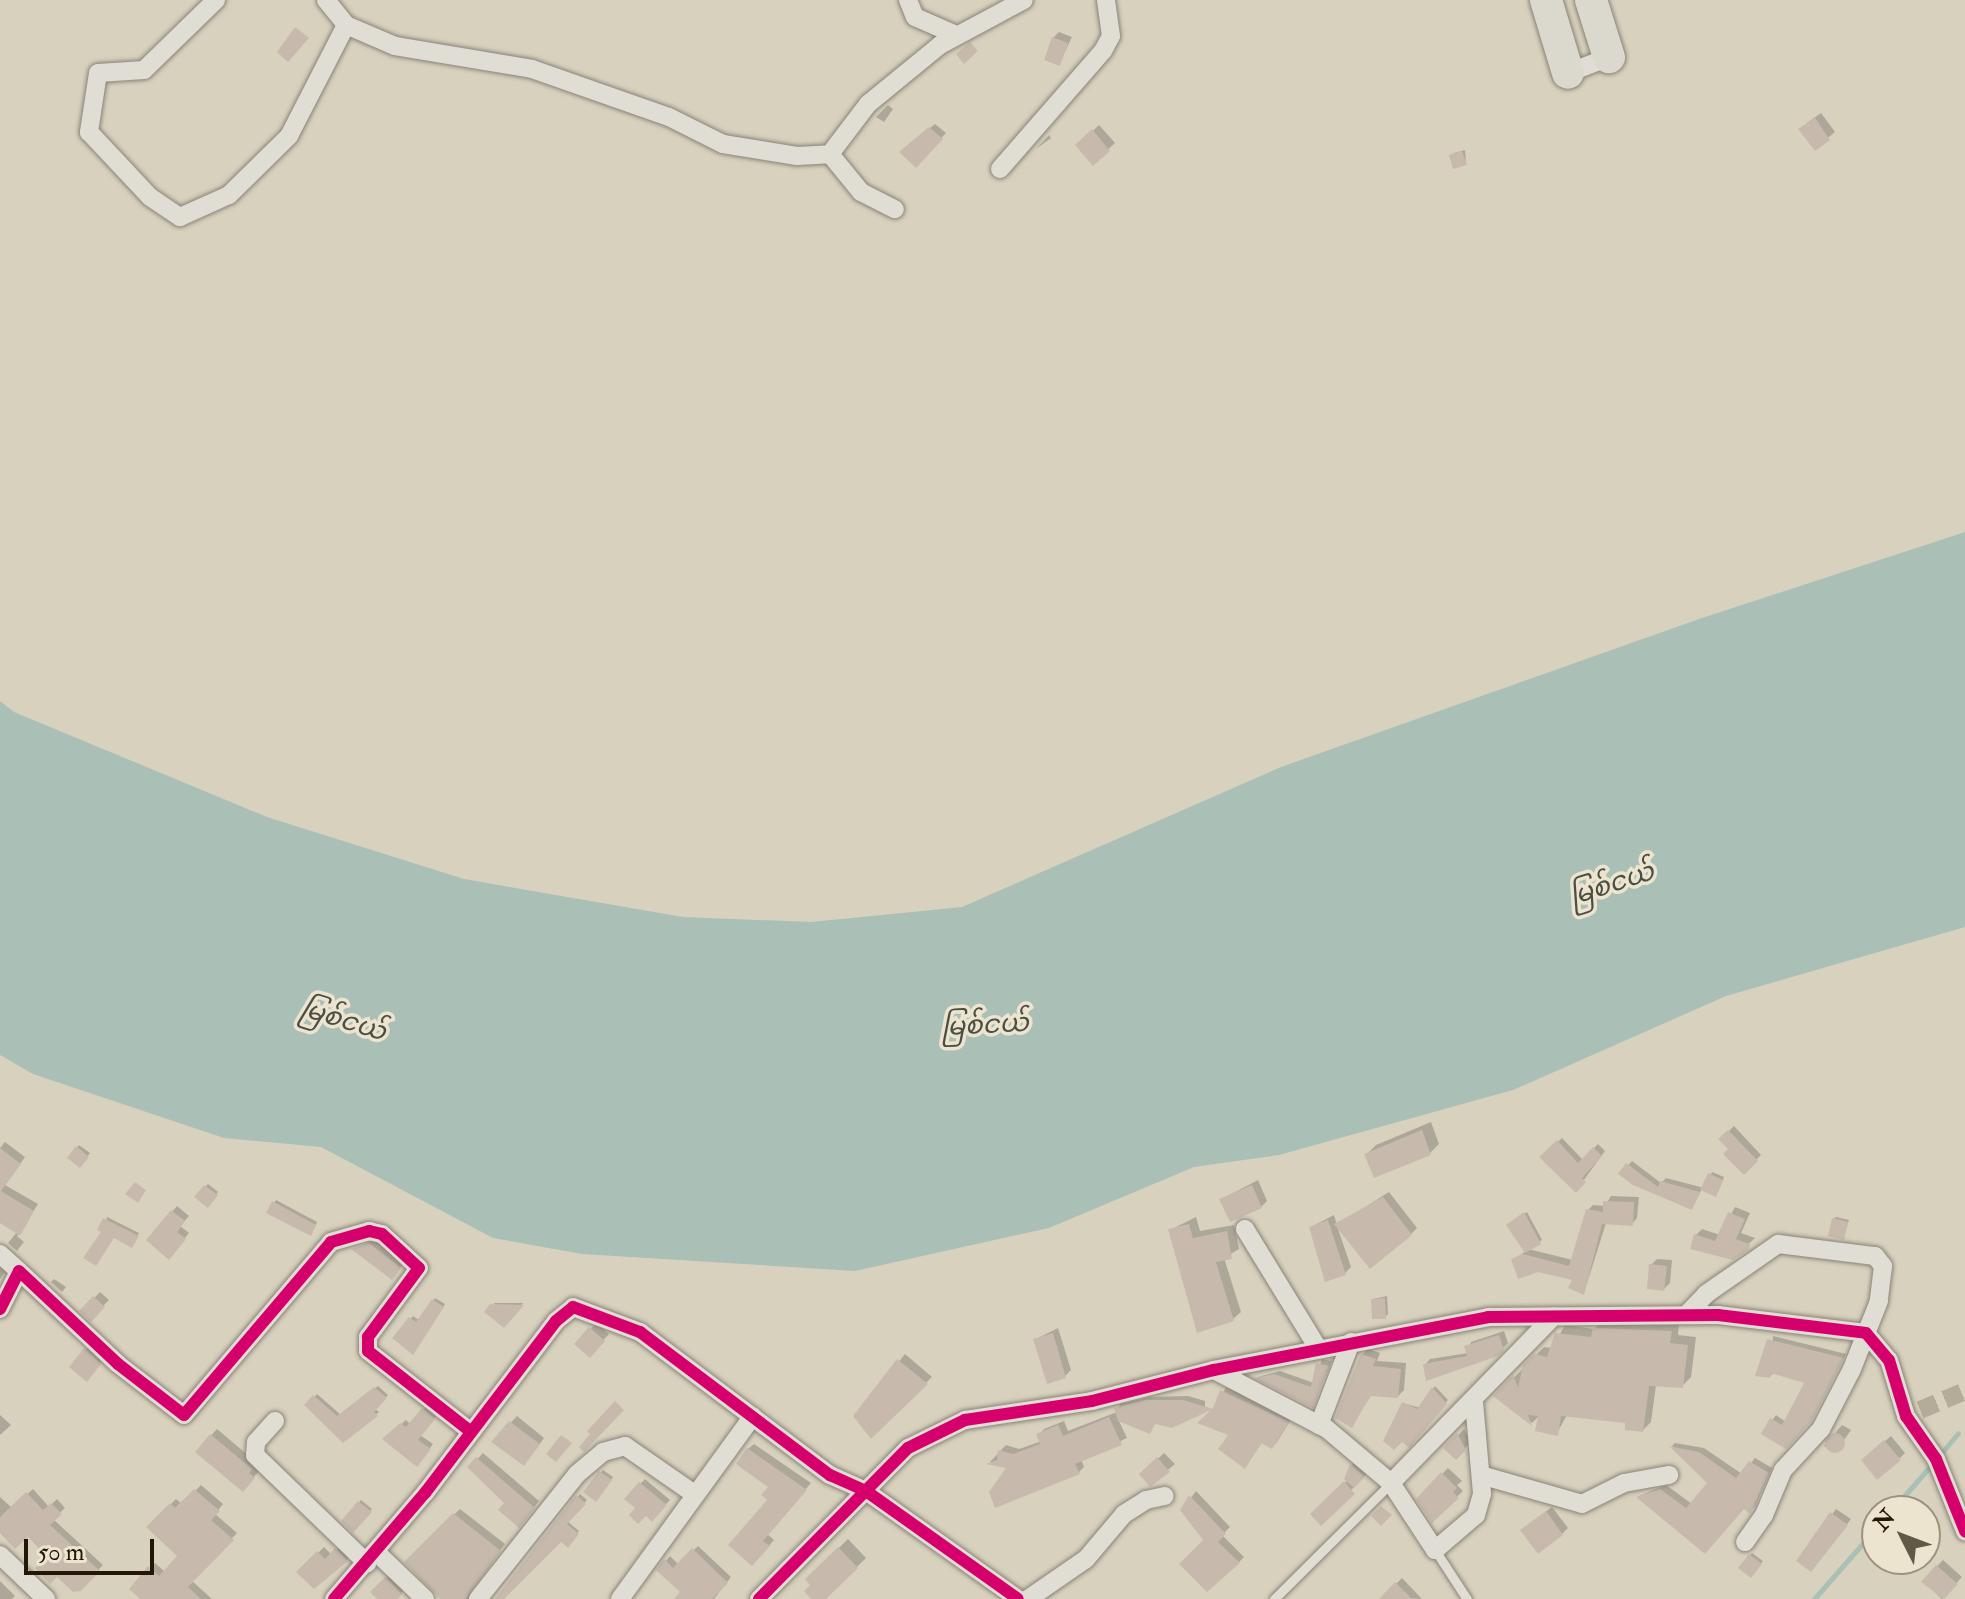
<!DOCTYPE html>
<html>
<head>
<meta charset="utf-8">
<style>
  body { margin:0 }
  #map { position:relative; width:1965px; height:1599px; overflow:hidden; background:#d8d1be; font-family:"IM FELL Double Pica","Noto Sans Myanmar",serif }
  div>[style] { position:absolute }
  .water>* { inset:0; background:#aac0b7 }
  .shadow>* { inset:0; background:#0003 }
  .stream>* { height:5px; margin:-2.5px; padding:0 2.5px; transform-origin:2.5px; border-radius:2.5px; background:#aac0b7 }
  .building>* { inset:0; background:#c7baad }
  .round { border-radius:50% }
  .street-tunnel>* { height:18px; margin-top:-9px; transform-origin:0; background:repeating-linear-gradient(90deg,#b4ac99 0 18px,transparent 0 27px) }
  .roads { filter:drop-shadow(0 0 2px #898377) drop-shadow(0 0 2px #898377) }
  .lane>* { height:9px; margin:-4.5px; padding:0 4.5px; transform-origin:4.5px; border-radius:4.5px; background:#e0ddd4 }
  .street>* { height:18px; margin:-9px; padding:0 9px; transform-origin:9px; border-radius:9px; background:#e0ddd4 }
  .highway>* { height:32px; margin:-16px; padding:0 16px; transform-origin:16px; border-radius:16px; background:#dbd8cd }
  .cycleway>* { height:12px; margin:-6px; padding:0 6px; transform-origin:6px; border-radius:6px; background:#d6006c }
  span { translate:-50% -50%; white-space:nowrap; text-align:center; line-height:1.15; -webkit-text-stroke:7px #ece4ce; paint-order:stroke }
  .water-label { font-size:26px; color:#4b4f43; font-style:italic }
  .north { position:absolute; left:1861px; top:1495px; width:80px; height:80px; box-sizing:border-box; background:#ece4ce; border:2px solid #9c927e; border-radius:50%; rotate:312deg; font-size:22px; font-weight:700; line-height:32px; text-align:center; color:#231706 }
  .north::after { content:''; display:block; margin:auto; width:28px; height:36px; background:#625846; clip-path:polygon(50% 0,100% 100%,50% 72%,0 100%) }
  .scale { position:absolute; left:24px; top:1539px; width:130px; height:36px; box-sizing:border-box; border:4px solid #231706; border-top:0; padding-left:10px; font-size:24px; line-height:28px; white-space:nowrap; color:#231706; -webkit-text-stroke:6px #ece4ce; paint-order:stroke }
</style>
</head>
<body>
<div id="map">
  <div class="water">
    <i style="clip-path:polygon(1965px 532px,1965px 927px,1726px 996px,1513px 1090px,1279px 1155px,1194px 1167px,1049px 1228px,855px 1271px,582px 1254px,493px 1238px,321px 1147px,224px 1138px,33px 1074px,0 1055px,0 701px,14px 712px,267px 817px,464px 879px,683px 917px,811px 922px,962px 907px,1281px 767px,1702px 618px)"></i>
  </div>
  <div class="shadow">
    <i style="clip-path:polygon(1059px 32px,1072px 37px,1059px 64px,1053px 38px)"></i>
    <i style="clip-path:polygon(888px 105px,893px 109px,884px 122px,876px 117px)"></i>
    <i style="clip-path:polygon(1821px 113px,1835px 132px,1815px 148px,1807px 123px)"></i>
    <i style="clip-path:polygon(935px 124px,946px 133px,916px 165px,906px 147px)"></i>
    <i style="clip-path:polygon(1099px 125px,1115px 143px,1093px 163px,1078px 145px)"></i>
    <i style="clip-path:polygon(1049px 135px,1051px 138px,1036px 149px)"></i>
    <i style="clip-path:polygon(1465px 150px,1466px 163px,1451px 156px,1454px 153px)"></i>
    <i style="clip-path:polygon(1431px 1122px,1439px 1144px,1430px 1153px,1367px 1154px,1376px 1145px)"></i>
    <i style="clip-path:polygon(1734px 1126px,1761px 1155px,1744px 1172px,1721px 1139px)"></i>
    <i style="clip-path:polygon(1562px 1138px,1583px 1160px,1598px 1144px,1605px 1151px,1578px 1188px,1542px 1157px)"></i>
    <i style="clip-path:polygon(5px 1142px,25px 1157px,5px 1185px,38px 1204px,17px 1236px,24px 1242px,17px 1251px,8px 1243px,17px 1232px,0 1221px,0 1148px)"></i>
    <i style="clip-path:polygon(79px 1145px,90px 1153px,80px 1165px,70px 1157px)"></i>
    <i style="clip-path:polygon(1632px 1161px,1661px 1183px,1666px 1178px,1704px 1188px,1712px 1172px,1724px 1177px,1718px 1192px,1702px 1189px,1692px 1208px,1621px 1173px)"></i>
    <i style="clip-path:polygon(1258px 1180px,1267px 1201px,1261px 1207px,1222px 1199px)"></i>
    <i style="clip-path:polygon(208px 1184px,218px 1192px,208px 1205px,197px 1196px)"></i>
    <i style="clip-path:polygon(1389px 1192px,1417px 1228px,1411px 1234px,1337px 1226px,1351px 1267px,1345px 1273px,1311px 1227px,1334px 1215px,1337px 1225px)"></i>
    <i style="clip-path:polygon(1611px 1196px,1639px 1197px,1637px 1218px,1632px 1224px,1606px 1223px,1584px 1293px,1575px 1279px,1513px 1260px,1526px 1251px,1511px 1222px,1527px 1212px,1542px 1240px,1528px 1249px,1573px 1260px,1588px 1210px,1593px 1205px,1605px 1206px)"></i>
    <i style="clip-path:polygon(276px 1200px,317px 1222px,313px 1231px,274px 1203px)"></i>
    <i style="clip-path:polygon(177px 1206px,189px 1216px,180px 1226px,189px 1233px,173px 1252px,148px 1240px)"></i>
    <i style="clip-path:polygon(1735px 1207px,1750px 1213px,1741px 1233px,1755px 1238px,1733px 1258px,1696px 1235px,1702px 1229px,1720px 1235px)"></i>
    <i style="clip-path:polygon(107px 1217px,139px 1233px,134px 1243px,104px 1232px)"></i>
    <i style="clip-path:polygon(1196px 1217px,1200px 1231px,1234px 1225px,1239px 1249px,1224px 1258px,1241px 1312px,1233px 1319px,1170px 1230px)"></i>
    <i style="clip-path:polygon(1836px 1217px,1849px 1220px,1843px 1238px,1834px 1219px)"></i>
    <i style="clip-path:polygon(375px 1240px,404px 1262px,397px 1273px,354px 1249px)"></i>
    <i style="clip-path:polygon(0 1257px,8px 1268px,0 1279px)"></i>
    <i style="clip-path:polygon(1657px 1259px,1672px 1260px,1670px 1283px,1664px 1289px,1651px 1265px)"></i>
    <i style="clip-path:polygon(54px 1279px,66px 1287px,62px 1292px,51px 1282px)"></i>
    <i style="clip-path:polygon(100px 1292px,109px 1300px,91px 1319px,82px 1311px)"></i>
    <i style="clip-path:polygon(1387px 1296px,1388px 1314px,1385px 1317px,1373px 1299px)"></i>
    <i style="clip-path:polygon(435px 1298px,445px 1304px,415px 1350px,395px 1338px,413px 1316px,420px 1321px)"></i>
    <i style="clip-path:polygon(494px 1303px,523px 1303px,504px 1326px)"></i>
    <i style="clip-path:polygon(1647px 1320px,1679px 1323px,1678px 1335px,1696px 1337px,1691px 1377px,1682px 1386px,1656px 1385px,1651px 1422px,1643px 1430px,1628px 1421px,1567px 1415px,1557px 1433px,1540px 1415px,1532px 1423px,1496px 1396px,1544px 1347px,1552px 1348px,1565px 1325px,1594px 1329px,1603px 1321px,1642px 1325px)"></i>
    <i style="clip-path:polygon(596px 1323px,609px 1334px,589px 1355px,577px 1344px)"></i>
    <i style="clip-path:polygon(1058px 1328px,1071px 1370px,1065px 1376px,1036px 1339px)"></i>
    <i style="clip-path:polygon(1504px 1331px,1508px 1343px,1503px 1348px,1427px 1378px,1425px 1365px,1430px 1359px,1468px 1353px,1471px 1342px)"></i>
    <i style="clip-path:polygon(1773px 1336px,1846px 1354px,1814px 1416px,1786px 1447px,1763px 1433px,1776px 1415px,1786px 1422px,1807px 1382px,1775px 1371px,1770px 1376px)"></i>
    <i style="clip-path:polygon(91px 1344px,105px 1357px,92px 1373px,85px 1350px)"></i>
    <i style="clip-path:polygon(1368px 1349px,1380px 1353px,1377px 1361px,1406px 1363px,1404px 1390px,1398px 1396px,1372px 1394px,1351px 1425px,1362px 1355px)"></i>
    <i style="clip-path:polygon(905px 1354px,932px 1377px,871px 1436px,856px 1416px)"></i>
    <i style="clip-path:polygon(1322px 1359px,1332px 1361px,1312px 1406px,1258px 1377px,1280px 1371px,1314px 1383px)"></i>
    <i style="clip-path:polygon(378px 1386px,388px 1395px,375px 1409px,379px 1412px,343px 1441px,307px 1405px,317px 1394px,341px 1415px)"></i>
    <i style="clip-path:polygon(1435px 1386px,1448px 1400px,1409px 1445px,1403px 1403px,1420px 1408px)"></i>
    <i style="clip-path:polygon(1226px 1387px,1292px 1418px,1277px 1442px,1272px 1447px,1262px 1442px,1249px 1462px,1215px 1409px)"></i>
    <i style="clip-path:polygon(1188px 1396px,1205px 1401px,1205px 1408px,1156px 1422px,1150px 1432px,1118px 1419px,1127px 1438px,1081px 1459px,1084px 1467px,1079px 1472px,990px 1462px,1006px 1445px,1019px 1449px,1042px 1441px,1039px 1435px,1044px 1429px,1064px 1421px,1068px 1431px,1117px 1412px,1120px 1404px,1150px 1397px)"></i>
    <i style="clip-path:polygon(427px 1406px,438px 1414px,420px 1435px,433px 1444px,421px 1460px,385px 1439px,406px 1420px,411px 1425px)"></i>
    <i style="clip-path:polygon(0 1415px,11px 1425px,0 1435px)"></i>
    <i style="clip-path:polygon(517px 1416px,544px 1438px,530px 1457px,494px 1441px)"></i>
    <i style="clip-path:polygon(1842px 1425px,1851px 1430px,1835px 1453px,1824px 1446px)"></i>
    <i style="clip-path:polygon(217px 1429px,256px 1462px,253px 1466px,259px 1471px,248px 1484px,197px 1451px)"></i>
    <i style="clip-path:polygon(1464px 1429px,1471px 1442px,1456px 1457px,1446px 1448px)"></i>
    <i style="clip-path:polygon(1891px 1436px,1905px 1453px,1900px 1458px,1870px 1454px)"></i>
    <i style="clip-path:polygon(1675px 1443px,1704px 1448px,1742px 1474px,1755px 1458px,1772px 1468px,1755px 1506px,1750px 1511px,1744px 1507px,1705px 1551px,1639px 1496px,1666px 1485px,1692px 1504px,1710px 1483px,1672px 1446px)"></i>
    <i style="clip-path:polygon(754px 1444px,811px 1483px,767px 1534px,774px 1540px,758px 1558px,771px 1487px,748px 1449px)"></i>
    <i style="clip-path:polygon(483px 1453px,539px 1501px,524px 1520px,470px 1467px)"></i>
    <i style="clip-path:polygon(1164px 1453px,1175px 1464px,1151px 1484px,1142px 1474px)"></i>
    <i style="clip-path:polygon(1353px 1463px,1366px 1474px,1321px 1523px,1313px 1514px,1348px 1480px)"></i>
    <i style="clip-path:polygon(1448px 1468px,1462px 1481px,1457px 1485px,1463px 1491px,1432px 1520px,1418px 1499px)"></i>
    <i style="clip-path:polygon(603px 1470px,613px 1477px,599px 1497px,586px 1492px)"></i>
    <i style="clip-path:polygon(645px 1479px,670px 1500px,652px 1519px,627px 1498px)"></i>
    <i style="clip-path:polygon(201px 1485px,223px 1504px,215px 1514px,237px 1533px,191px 1580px,212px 1599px,143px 1599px,150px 1568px,155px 1563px,165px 1572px,180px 1556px,149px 1527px,176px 1499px,182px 1504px)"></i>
    <i style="clip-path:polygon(33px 1489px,49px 1507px,57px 1499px,65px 1508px,53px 1519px,103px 1565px,80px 1589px,28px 1534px,0 1530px,0 1497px,12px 1508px)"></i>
    <i style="clip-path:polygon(1196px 1491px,1230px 1527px,1222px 1535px,1244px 1557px,1239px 1562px,1206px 1540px,1182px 1510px)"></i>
    <i style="clip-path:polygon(580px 1494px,587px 1500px,567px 1521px,579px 1531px,568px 1545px,561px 1540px,498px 1599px)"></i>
    <i style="clip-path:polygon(361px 1500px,372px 1509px,353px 1530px,343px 1521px)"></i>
    <i style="clip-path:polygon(1552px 1507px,1568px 1528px,1562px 1534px,1529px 1524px)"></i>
    <i style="clip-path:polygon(460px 1509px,505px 1544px,473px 1584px,472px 1599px,443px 1599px,406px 1562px)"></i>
    <i style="clip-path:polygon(1836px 1509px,1851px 1519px,1815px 1565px,1798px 1560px)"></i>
    <i style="clip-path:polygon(848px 1539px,866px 1558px,825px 1598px,807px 1579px)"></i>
    <i style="clip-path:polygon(342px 1544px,352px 1554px,347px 1560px,299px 1572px,324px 1547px,332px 1555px)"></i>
    <i style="clip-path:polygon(698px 1546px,731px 1577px,714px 1599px,689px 1599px,659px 1569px,670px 1556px,679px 1565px)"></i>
    <i style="clip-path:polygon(1752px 1553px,1763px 1561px,1751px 1575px,1741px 1567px)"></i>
    <i style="clip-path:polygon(1943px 1560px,1962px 1577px,1942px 1599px,1923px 1581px)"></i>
    <i style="clip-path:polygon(391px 1573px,406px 1588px,395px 1599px,380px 1599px,373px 1592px)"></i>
    <i style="clip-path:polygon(1402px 1578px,1422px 1599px,1383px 1597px)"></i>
    <i style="clip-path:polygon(0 1581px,15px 1596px,12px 1599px,0 1599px)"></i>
  </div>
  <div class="stream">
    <i style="left:1938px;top:1457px;width:31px;rotate:-50deg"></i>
    <i style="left:1891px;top:1511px;width:62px;rotate:-48.9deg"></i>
    <i style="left:1814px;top:1599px;width:96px;rotate:-48.8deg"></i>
  </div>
  <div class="building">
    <i style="clip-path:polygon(295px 27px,309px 38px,288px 62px,277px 52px)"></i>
    <i style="clip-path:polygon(1052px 37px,1068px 43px,1060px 66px,1044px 60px)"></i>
    <i style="clip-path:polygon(970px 42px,978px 51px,964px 64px,956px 54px)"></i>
    <i style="clip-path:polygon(1815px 118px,1830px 140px,1815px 151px,1798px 129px)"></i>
    <i style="clip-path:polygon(929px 127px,943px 139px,916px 168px,899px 152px)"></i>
    <i style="clip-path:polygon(1092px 129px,1110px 151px,1093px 166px,1075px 145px)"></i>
    <i style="clip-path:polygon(1462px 151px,1467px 165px,1453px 169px,1449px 155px)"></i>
    <i style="clip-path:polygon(1422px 1130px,1431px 1155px,1374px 1178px,1364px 1154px)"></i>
    <i style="clip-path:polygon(1728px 1130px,1758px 1161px,1744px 1175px,1723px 1154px,1728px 1149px,1718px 1139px)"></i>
    <i style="clip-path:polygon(1557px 1140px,1578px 1163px,1593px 1147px,1602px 1156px,1582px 1178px,1586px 1182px,1576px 1193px,1539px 1157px)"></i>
    <i style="clip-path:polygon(76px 1146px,89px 1157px,80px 1168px,67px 1158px)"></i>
    <i style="clip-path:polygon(0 1148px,21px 1164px,1px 1191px,34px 1211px,20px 1236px,0 1223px)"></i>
    <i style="clip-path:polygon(1626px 1163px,1658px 1187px,1660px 1181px,1700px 1192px,1692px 1210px,1633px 1185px,1618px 1174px)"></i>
    <i style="clip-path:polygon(1708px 1173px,1723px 1180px,1716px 1197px,1700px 1190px)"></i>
    <i style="clip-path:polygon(135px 1182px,146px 1190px,138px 1203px,125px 1194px)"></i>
    <i style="clip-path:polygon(204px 1185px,218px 1195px,208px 1208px,194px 1197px)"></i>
    <i style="clip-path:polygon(1252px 1185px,1262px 1208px,1230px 1222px,1219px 1199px)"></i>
    <i style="clip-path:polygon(1383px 1197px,1412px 1235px,1370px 1269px,1334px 1224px)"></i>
    <i style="clip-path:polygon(272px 1201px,316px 1225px,311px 1236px,266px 1213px)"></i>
    <i style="clip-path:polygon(1603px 1201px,1634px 1202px,1633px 1226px,1602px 1224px,1584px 1295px,1568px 1288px,1572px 1280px,1538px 1272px,1518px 1279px,1511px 1259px,1523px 1254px,1569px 1266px,1586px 1209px,1603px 1212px)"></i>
    <i style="clip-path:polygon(171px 1210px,185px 1221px,177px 1232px,186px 1239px,169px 1260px,146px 1240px)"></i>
    <i style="clip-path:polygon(1524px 1212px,1541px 1244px,1525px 1253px,1506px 1225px)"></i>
    <i style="clip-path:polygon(1728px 1212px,1745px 1219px,1736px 1239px,1750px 1244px,1748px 1250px,1733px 1260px,1690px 1249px,1694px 1234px,1715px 1241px)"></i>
    <i style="clip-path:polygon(103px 1218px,139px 1236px,132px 1248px,114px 1238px,96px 1266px,83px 1258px,101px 1232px,97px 1230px)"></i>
    <i style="clip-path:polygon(1832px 1218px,1848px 1222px,1844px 1240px,1828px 1236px)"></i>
    <i style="clip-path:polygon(1328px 1220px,1346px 1275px,1325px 1282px,1309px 1227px)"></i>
    <i style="clip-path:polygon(1189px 1224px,1193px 1238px,1227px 1231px,1232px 1259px,1216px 1262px,1234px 1321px,1197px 1333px,1168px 1229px)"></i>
    <i style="clip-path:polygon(369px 1243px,401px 1268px,392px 1280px,351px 1249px)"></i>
    <i style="clip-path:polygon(1649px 1264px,1667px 1266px,1664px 1291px,1647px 1289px)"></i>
    <i style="clip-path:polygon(93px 1296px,105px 1307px,91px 1322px,79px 1311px)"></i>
    <i style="clip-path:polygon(1385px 1298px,1386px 1319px,1372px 1319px,1371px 1299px)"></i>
    <i style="clip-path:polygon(432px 1299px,444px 1307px,413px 1355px,392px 1338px,409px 1317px,416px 1322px)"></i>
    <i style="clip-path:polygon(490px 1304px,524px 1305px,504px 1328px,484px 1312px)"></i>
    <i style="clip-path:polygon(589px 1327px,605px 1341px,590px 1358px,574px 1344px)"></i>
    <i style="clip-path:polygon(1593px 1328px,1672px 1331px,1670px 1343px,1688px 1345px,1683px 1388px,1649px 1386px,1643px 1432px,1625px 1430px,1625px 1423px,1561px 1416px,1558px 1436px,1535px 1431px,1538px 1416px,1528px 1415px,1532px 1426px,1493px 1396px,1513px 1375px,1518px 1388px,1523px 1365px,1534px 1354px,1547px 1357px,1555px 1333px,1591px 1337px)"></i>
    <i style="clip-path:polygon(1053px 1333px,1066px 1378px,1047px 1384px,1033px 1339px)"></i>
    <i style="clip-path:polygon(1499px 1335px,1504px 1350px,1498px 1356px,1426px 1381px,1423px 1364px,1467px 1356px,1464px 1346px)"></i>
    <i style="clip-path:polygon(1767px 1339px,1844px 1358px,1811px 1422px,1786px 1449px,1761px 1434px,1770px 1418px,1782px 1425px,1804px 1383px,1771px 1373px,1770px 1378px,1755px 1376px)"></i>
    <i style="clip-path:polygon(84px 1348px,101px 1364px,87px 1382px,69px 1367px)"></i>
    <i style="clip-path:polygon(1361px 1354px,1376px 1359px,1373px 1366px,1401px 1369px,1398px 1398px,1370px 1396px,1352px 1428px,1335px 1418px)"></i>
    <i style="clip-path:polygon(897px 1359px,928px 1384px,871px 1439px,853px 1416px)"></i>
    <i style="clip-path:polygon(1316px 1363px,1329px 1366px,1313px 1408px,1254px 1378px,1274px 1374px,1311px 1387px)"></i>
    <i style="clip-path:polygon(374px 1387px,387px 1398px,374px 1412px,378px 1416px,343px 1443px,304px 1405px,313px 1395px,337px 1416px)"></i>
    <i style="clip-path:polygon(1432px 1387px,1447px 1404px,1409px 1448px,1402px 1442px,1394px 1450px,1383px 1441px,1402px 1402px,1417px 1409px)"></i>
    <i style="clip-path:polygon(1220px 1390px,1289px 1422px,1272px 1449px,1261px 1443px,1245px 1469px,1218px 1449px,1228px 1435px,1197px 1423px,1213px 1408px)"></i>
    <i style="clip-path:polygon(1145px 1400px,1183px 1400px,1213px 1409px,1172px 1428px,1155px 1424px,1150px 1434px,1118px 1421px,1114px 1408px)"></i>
    <i style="clip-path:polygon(615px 1401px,624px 1410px,584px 1452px,579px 1447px,590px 1434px,587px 1431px)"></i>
    <i style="clip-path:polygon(422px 1408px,435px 1419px,418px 1440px,431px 1449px,417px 1467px,382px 1439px,400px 1423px,406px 1427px)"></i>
    <i style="clip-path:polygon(1109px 1417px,1122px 1445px,1075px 1464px,1080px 1474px,995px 1508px,989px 1492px,1006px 1468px,986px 1464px,997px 1460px,998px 1450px,1013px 1454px,1040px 1444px,1036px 1434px,1058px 1425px,1063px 1436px)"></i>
    <i style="clip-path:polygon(509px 1421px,540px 1444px,524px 1466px,491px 1442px)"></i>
    <i class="round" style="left:1825px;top:1433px;width:20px;height:20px"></i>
    <i style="clip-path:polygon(1457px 1433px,1466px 1450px,1456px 1460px,1443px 1448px)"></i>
    <i style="clip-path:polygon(210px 1434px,252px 1469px,249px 1473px,255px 1478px,243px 1492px,195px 1452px)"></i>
    <i style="clip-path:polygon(561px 1435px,572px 1443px,556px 1462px,546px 1454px)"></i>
    <i style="clip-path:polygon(1884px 1440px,1901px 1460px,1877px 1480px,1861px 1460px)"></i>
    <i style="clip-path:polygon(1669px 1446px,1699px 1452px,1736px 1478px,1749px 1461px,1769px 1473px,1750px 1514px,1744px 1509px,1705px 1554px,1636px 1497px,1660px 1489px,1686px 1508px,1707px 1483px)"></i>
    <i style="clip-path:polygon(747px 1448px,807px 1490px,763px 1541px,770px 1546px,752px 1566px,728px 1545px,767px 1500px,761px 1495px,768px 1487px,736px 1464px)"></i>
    <i style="clip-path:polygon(476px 1457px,535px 1508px,519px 1528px,498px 1510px,504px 1503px,467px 1467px)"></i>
    <i style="clip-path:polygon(1157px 1457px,1170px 1472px,1150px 1487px,1139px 1474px)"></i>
    <i style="clip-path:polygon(1350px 1464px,1365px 1477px,1354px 1488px,1344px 1479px)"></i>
    <i style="clip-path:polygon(599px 1471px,612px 1480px,596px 1502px,583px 1492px)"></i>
    <i style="clip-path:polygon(1441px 1472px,1457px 1488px,1453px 1492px,1459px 1498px,1432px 1523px,1416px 1499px)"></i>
    <i style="clip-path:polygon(1344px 1481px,1355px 1494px,1321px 1526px,1310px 1514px)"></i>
    <i style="clip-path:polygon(639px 1482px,667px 1505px,652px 1522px,646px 1516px,638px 1524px,629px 1515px,635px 1508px,624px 1499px)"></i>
    <i style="clip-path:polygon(194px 1489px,220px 1511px,211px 1520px,234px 1540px,188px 1587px,201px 1599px,140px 1599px,129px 1589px,148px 1566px,159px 1576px,177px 1556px,146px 1527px,170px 1503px,175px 1508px)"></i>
    <i style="clip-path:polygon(26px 1492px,43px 1510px,51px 1503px,62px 1514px,50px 1525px,100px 1571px,81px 1591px,73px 1592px,57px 1577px,50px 1584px,35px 1568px,47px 1557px,28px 1537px,15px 1549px,0 1533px,0 1517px)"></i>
    <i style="clip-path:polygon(576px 1495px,586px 1504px,567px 1524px,579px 1534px,568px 1548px,561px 1542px,504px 1599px,495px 1599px)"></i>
    <i style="clip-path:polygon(1189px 1495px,1226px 1534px,1218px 1542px,1240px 1563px,1207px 1592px,1179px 1564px,1203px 1540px,1180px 1510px)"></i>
    <i style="clip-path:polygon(358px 1501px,372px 1512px,353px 1533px,341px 1521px)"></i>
    <i style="clip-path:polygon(1381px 1506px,1392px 1515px,1381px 1526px,1371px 1516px)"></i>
    <i style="clip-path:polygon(1546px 1511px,1563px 1535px,1538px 1554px,1520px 1530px)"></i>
    <i style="clip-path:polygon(1830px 1512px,1848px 1525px,1811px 1572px,1796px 1561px)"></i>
    <i style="clip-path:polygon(453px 1513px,501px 1551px,466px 1599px,440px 1599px,404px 1562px)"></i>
    <i style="clip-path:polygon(838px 1547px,858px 1568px,826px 1599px,811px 1599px,804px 1591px,810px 1585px,805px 1579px)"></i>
    <i style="clip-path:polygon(335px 1548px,348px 1561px,314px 1589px,296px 1572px,317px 1551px,325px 1559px)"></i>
    <i style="clip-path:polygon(692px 1548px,728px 1583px,712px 1599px,674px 1599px,680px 1592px,656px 1570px,664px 1559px,673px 1568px)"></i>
    <i style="clip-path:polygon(1749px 1554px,1762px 1564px,1751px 1578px,1738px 1568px)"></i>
    <i style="clip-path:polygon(1936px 1565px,1958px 1584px,1944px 1599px,1921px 1582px)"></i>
    <i style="clip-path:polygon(385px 1577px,402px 1594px,398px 1599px,377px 1599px,370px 1592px)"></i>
    <i style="clip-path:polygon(1395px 1582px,1412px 1599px,1379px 1599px)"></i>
  </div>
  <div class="street-tunnel">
    <i style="left:1920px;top:1410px;width:49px;rotate:-22.9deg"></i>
  </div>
  <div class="roads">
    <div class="lane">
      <i style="left:1435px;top:1550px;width:59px;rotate:56.9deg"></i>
      <i style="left:1274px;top:1599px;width:165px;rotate:-44.8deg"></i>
    </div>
    <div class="street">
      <i style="left:216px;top:0;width:100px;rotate:135.8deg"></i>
      <i style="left:144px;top:70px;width:46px;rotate:176.3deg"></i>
      <i style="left:98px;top:73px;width:60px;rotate:98.7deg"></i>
      <i style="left:89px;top:132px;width:89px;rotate:46.8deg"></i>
      <i style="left:150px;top:197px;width:36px;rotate:34deg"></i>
      <i style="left:180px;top:217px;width:54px;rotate:-24.2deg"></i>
      <i style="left:229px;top:195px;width:84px;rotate:-44.5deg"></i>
      <i style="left:289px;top:136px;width:125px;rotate:-62.8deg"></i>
      <i style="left:326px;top:0;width:32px;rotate:51deg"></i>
      <i style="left:346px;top:25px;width:53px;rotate:23.2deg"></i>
      <i style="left:395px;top:46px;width:139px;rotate:9.5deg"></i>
      <i style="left:532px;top:69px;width:145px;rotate:19.3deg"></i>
      <i style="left:669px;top:117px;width:60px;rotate:26.6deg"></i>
      <i style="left:723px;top:144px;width:75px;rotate:9.2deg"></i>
      <i style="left:797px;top:156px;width:33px;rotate:-3deg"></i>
      <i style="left:830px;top:154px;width:63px;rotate:-52.8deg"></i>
      <i style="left:868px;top:104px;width:93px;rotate:-39.3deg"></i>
      <i style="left:940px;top:45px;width:95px;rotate:-28.2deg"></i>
      <i style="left:908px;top:0;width:18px;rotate:68deg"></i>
      <i style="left:915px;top:17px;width:45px;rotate:23.7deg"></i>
      <i style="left:1568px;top:73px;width:44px;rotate:-21.3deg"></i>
      <i style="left:830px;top:154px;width:49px;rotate:50.8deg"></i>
      <i style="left:861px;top:192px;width:38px;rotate:27deg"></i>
      <i style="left:1000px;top:169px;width:157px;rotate:-48.9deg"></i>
      <i style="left:1103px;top:51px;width:17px;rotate:-62deg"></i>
      <i style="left:1111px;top:36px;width:36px;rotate:-98deg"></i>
      <i style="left:1245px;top:1229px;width:140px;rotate:58.5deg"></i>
      <i style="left:0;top:1254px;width:25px;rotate:42deg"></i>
      <i style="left:0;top:1309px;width:42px;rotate:-63.4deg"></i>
      <i style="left:19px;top:1271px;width:136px;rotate:43.2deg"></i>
      <i style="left:118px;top:1364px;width:83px;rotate:37.7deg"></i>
      <i style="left:184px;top:1415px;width:227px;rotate:-49.6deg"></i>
      <i style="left:331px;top:1242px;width:40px;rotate:-16deg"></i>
      <i style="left:369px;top:1231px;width:13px;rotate:13deg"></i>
      <i style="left:382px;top:1234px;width:50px;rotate:42.6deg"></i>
      <i style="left:419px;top:1268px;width:86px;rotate:126.5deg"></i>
      <i style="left:368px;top:1337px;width:14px;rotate:90deg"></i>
      <i style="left:368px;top:1351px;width:130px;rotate:38.1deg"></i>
      <i style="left:1686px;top:1315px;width:29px;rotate:-46deg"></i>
      <i style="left:1706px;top:1294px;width:88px;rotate:-34.8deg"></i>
      <i style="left:1778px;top:1244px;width:98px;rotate:7.1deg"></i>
      <i style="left:1875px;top:1256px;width:13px;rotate:51deg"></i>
      <i style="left:1883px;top:1266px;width:35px;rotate:97deg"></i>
      <i style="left:1879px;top:1301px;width:73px;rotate:111.7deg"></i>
      <i style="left:1852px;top:1369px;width:68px;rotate:117.3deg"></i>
      <i style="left:1821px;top:1429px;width:56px;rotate:132.8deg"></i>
      <i style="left:1783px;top:1470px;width:49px;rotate:112.9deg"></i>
      <i style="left:1764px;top:1515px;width:33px;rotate:125deg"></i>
      <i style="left:1214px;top:1370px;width:127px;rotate:27.6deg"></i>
      <i style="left:1327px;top:1429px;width:84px;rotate:40.2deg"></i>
      <i style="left:1474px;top:1402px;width:92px;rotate:85deg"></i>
      <i style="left:1482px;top:1494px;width:22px;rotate:106deg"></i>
      <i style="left:1476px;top:1515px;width:54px;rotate:139.5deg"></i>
      <i style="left:1435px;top:1550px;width:80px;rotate:-123.3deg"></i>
      <i style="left:1391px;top:1483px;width:233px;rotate:-45.7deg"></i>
      <i style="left:275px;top:1421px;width:28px;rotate:132deg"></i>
      <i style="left:256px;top:1442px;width:13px;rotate:94deg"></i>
      <i style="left:255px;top:1455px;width:156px;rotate:44deg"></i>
      <i style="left:1319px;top:1425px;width:89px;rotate:-68.9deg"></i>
      <i style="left:1484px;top:1476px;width:102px;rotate:15.9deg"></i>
      <i style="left:1582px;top:1504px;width:47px;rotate:-26.6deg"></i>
      <i style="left:1624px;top:1483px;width:46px;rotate:-10.1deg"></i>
      <i style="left:376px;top:1552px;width:68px;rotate:43.8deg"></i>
      <i style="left:0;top:1555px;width:64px;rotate:43.7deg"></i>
      <i style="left:334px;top:1599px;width:140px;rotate:-49.4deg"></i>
      <i style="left:425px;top:1493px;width:216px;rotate:-52.7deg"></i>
      <i style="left:556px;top:1321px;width:22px;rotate:-39deg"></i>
      <i style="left:573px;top:1307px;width:72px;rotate:20.5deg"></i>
      <i style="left:640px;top:1332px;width:238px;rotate:37deg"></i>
      <i style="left:830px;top:1475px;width:39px;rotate:24deg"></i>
      <i style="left:866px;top:1491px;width:186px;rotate:35.4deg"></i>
      <i style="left:478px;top:1599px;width:159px;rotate:-51.6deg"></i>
      <i style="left:577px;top:1474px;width:34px;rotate:-40deg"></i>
      <i style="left:603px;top:1452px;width:23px;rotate:-15deg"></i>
      <i style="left:625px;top:1446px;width:83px;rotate:34.7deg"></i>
      <i style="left:620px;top:1599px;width:226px;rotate:-54deg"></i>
      <i style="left:759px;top:1599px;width:212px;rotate:-45.4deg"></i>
      <i style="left:908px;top:1448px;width:64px;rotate:-26.2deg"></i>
      <i style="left:965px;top:1420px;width:128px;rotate:-8.5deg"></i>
      <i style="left:1092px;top:1401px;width:126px;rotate:-14.3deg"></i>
      <i style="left:1214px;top:1370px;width:279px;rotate:-10.9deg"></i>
      <i style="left:1488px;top:1317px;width:230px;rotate:-0.5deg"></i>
      <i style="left:1718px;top:1315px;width:149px;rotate:6.9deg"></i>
      <i style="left:1866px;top:1333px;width:35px;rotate:50deg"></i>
      <i style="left:1889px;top:1360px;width:59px;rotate:73.1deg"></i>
      <i style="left:1906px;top:1416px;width:52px;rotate:55.1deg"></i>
      <i style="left:1936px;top:1459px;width:78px;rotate:68.1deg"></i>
      <i style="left:1028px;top:1599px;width:70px;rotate:-34.6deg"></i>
      <i style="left:1086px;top:1559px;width:59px;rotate:-49.8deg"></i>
      <i style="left:1124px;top:1514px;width:26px;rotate:-32deg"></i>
      <i style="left:1146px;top:1500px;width:19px;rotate:-12deg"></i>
    </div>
    <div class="highway">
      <i style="left:1546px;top:0;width:76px;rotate:73.2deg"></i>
      <i style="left:1591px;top:0;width:60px;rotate:72.5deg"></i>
    </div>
  </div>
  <div class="cycleway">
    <i style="left:0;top:1309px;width:42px;rotate:-63.4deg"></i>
    <i style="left:19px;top:1271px;width:136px;rotate:43.2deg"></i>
    <i style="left:118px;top:1364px;width:83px;rotate:37.7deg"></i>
    <i style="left:184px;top:1415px;width:227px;rotate:-49.6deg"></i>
    <i style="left:331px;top:1242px;width:40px;rotate:-16deg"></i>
    <i style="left:369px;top:1231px;width:13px;rotate:13deg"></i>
    <i style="left:382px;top:1234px;width:50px;rotate:42.6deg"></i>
    <i style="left:419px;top:1268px;width:86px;rotate:126.5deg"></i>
    <i style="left:368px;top:1337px;width:14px;rotate:90deg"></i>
    <i style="left:368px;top:1351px;width:130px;rotate:38.1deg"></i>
    <i style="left:334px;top:1599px;width:140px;rotate:-49.4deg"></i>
    <i style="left:425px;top:1493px;width:216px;rotate:-52.7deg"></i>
    <i style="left:556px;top:1321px;width:22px;rotate:-39deg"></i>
    <i style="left:573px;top:1307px;width:72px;rotate:20.5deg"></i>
    <i style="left:640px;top:1332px;width:238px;rotate:37deg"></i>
    <i style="left:830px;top:1475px;width:39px;rotate:24deg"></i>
    <i style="left:866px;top:1491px;width:186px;rotate:35.4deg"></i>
    <i style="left:759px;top:1599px;width:212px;rotate:-45.4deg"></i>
    <i style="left:908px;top:1448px;width:64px;rotate:-26.2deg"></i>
    <i style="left:965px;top:1420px;width:128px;rotate:-8.5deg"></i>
    <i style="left:1092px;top:1401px;width:126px;rotate:-14.3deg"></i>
    <i style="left:1214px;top:1370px;width:279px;rotate:-10.9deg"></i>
    <i style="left:1488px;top:1317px;width:230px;rotate:-0.5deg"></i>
    <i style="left:1718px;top:1315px;width:149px;rotate:6.9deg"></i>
    <i style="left:1866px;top:1333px;width:35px;rotate:50deg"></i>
    <i style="left:1889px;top:1360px;width:59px;rotate:73.1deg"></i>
    <i style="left:1906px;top:1416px;width:52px;rotate:55.1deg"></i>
    <i style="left:1936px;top:1459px;width:78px;rotate:68.1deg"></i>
  </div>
  <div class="water-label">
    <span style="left:1612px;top:885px;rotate:-18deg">မြစ်ငယ်</span>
    <span style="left:343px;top:1021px;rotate:17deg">မြစ်ငယ်</span>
    <span style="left:985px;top:1026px;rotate:-3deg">မြစ်ငယ်</span>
  </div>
  <div class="north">N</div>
  <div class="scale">50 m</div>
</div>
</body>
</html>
